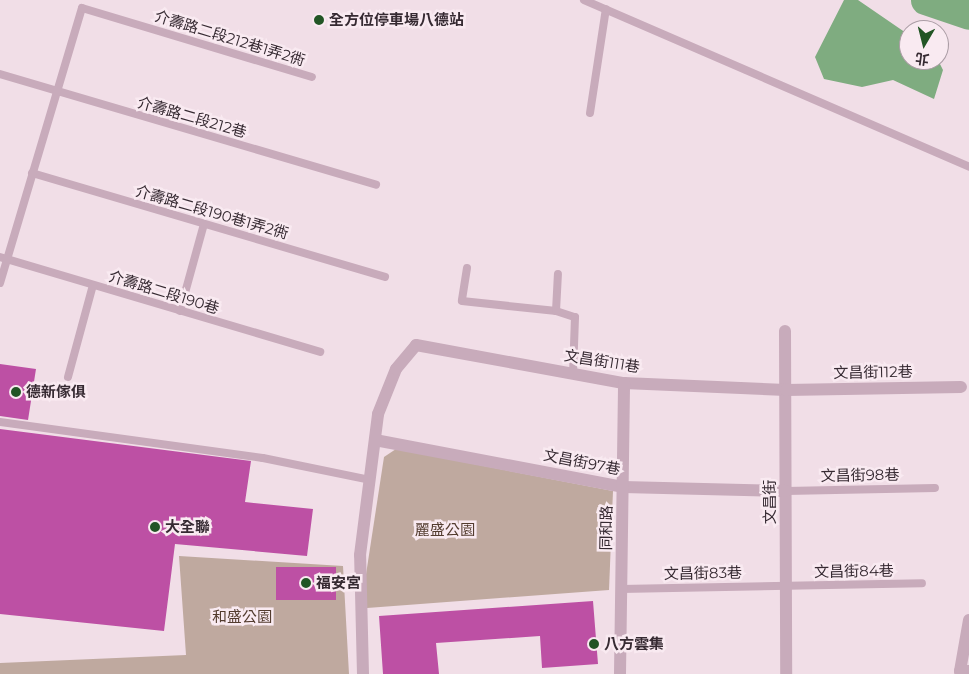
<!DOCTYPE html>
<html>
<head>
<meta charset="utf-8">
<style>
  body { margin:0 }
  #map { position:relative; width:969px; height:674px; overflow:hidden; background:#f1dee7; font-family:Montserrat,"Noto Sans TC",sans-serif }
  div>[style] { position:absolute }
  .green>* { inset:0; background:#bfa99f }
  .water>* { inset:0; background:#7fac80 }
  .river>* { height:29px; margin:-14.5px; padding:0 14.5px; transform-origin:14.5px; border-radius:14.5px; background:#7fac80 }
  .building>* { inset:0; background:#bd50a4 }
  .lane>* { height:8px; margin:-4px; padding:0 4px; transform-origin:4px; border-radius:4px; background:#c8abbb }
  .street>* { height:12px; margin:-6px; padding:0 6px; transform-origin:6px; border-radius:6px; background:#c8abbb }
  .dots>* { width:14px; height:14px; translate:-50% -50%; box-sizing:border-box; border:2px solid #f9eaf1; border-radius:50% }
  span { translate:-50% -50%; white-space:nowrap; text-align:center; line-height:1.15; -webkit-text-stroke:5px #f9eaf1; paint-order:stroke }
  .poi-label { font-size:15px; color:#362a32; font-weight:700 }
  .left { translate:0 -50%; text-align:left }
  .street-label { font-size:15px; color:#362a32 }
  .park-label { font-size:15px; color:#533c2f }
  .north { position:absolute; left:899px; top:20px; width:50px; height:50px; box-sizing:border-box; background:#f9eaf1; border:1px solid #ab9da5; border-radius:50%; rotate:188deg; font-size:14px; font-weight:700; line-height:20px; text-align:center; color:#362a32 }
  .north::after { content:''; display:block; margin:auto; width:18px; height:22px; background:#225525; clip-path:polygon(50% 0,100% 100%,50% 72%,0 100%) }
</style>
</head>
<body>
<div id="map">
  <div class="green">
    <i style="clip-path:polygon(396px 449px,613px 491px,609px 590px,367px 608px,365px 581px,384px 457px)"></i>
    <i style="clip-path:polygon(179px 556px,343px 566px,349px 674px,0 674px,0 663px,186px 655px)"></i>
  </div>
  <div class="water">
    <i style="clip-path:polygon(844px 0,858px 0,909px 35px,909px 60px,938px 60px,943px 70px,934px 99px,893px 80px,862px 87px,824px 79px,815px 57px)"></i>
  </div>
  <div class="river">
    <i style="left:925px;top:0;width:46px;rotate:18.8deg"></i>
  </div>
  <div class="building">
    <i style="clip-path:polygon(0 364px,36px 369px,28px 420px,0 416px)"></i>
    <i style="clip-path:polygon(0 429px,251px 461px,245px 502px,313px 509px,307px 556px,175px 544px,164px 631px,0 614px)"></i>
    <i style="clip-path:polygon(276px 567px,336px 567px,336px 600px,276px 600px)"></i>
    <i style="clip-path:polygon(593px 601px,598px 664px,542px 668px,540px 636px,436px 643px,439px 674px,383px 674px,379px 616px)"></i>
  </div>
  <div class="lane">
    <i style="left:584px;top:0;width:420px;rotate:23.4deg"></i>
    <i style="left:0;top:74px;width:392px;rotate:16.4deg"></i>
    <i style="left:590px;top:113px;width:105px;rotate:-81.3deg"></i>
    <i style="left:32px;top:173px;width:368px;rotate:16.4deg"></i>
    <i style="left:0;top:257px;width:334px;rotate:16.5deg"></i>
    <i style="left:467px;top:268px;width:33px;rotate:99deg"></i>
    <i style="left:462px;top:301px;width:95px;rotate:6.1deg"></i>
    <i style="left:556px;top:311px;width:20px;rotate:18deg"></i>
    <i style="left:575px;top:317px;width:56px;rotate:92deg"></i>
    <i style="left:0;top:283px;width:287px;rotate:-73.4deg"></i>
    <i style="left:82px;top:8px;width:240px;rotate:16.7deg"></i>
    <i style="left:180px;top:311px;width:90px;rotate:-74.6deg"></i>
    <i style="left:556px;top:311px;width:37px;rotate:-87deg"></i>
    <i style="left:68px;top:377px;width:95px;rotate:-74.8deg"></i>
    <i style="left:0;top:422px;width:265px;rotate:7.8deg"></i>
    <i style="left:263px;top:458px;width:109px;rotate:11.6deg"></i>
    <i style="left:786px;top:491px;width:149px;rotate:-1.2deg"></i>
    <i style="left:621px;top:589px;width:301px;rotate:-1.1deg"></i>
  </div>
  <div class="street">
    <i style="left:785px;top:331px;width:343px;rotate:89.8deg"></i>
    <i style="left:375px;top:440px;width:252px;rotate:10.7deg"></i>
    <i style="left:623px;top:487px;width:163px;rotate:1.4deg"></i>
    <i style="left:969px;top:620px;width:52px;rotate:100deg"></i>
    <i style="left:960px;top:671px;width:9px"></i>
    <i style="left:363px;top:674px;width:119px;rotate:-91.4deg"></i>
    <i style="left:360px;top:555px;width:142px;rotate:-82.7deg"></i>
    <i style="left:378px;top:414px;width:48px;rotate:-68.2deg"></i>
    <i style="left:396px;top:369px;width:31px;rotate:-50deg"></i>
    <i style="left:416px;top:345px;width:211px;rotate:10.4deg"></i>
    <i style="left:624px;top:383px;width:162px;rotate:2.5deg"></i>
    <i style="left:786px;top:390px;width:175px;rotate:-1deg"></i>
    <i style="left:620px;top:674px;width:291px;rotate:-89.2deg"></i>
  </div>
  <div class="dots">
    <i style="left:319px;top:20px;background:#225525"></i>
    <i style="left:16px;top:392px;background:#225525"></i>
    <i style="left:155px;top:527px;background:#225525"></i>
    <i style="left:306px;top:583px;background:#225525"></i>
    <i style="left:594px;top:644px;background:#225525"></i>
  </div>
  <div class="poi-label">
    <span class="left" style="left:329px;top:20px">全方位停車場八德站</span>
    <span class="left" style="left:26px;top:392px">德新傢俱</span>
    <span class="left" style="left:165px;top:527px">大全聯</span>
    <span class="left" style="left:316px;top:583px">福安宮</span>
    <span class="left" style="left:604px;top:644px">八方雲集</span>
  </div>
  <div class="street-label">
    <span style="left:230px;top:38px;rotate:17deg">介壽路二段212巷1弄2衖</span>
    <span style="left:192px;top:117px;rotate:16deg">介壽路二段212巷</span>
    <span style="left:212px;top:212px;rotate:16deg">介壽路二段190巷1弄2衖</span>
    <span style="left:164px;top:292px;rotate:17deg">介壽路二段190巷</span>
    <span style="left:602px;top:361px;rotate:9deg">文昌街111巷</span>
    <span style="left:873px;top:372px;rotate:-1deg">文昌街112巷</span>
    <span style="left:582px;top:462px;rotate:11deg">文昌街97巷</span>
    <span style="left:860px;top:475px;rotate:-1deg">文昌街98巷</span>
    <span style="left:770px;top:502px;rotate:-90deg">文昌街</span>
    <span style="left:606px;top:528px;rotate:-89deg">同和路</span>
    <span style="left:854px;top:571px;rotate:-1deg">文昌街84巷</span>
    <span style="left:703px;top:573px;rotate:-1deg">文昌街83巷</span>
  </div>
  <div class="park-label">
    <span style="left:445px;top:530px">麗盛公園</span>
    <span style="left:242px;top:617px">和盛公園</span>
  </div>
  <div class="north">北</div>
</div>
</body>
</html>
